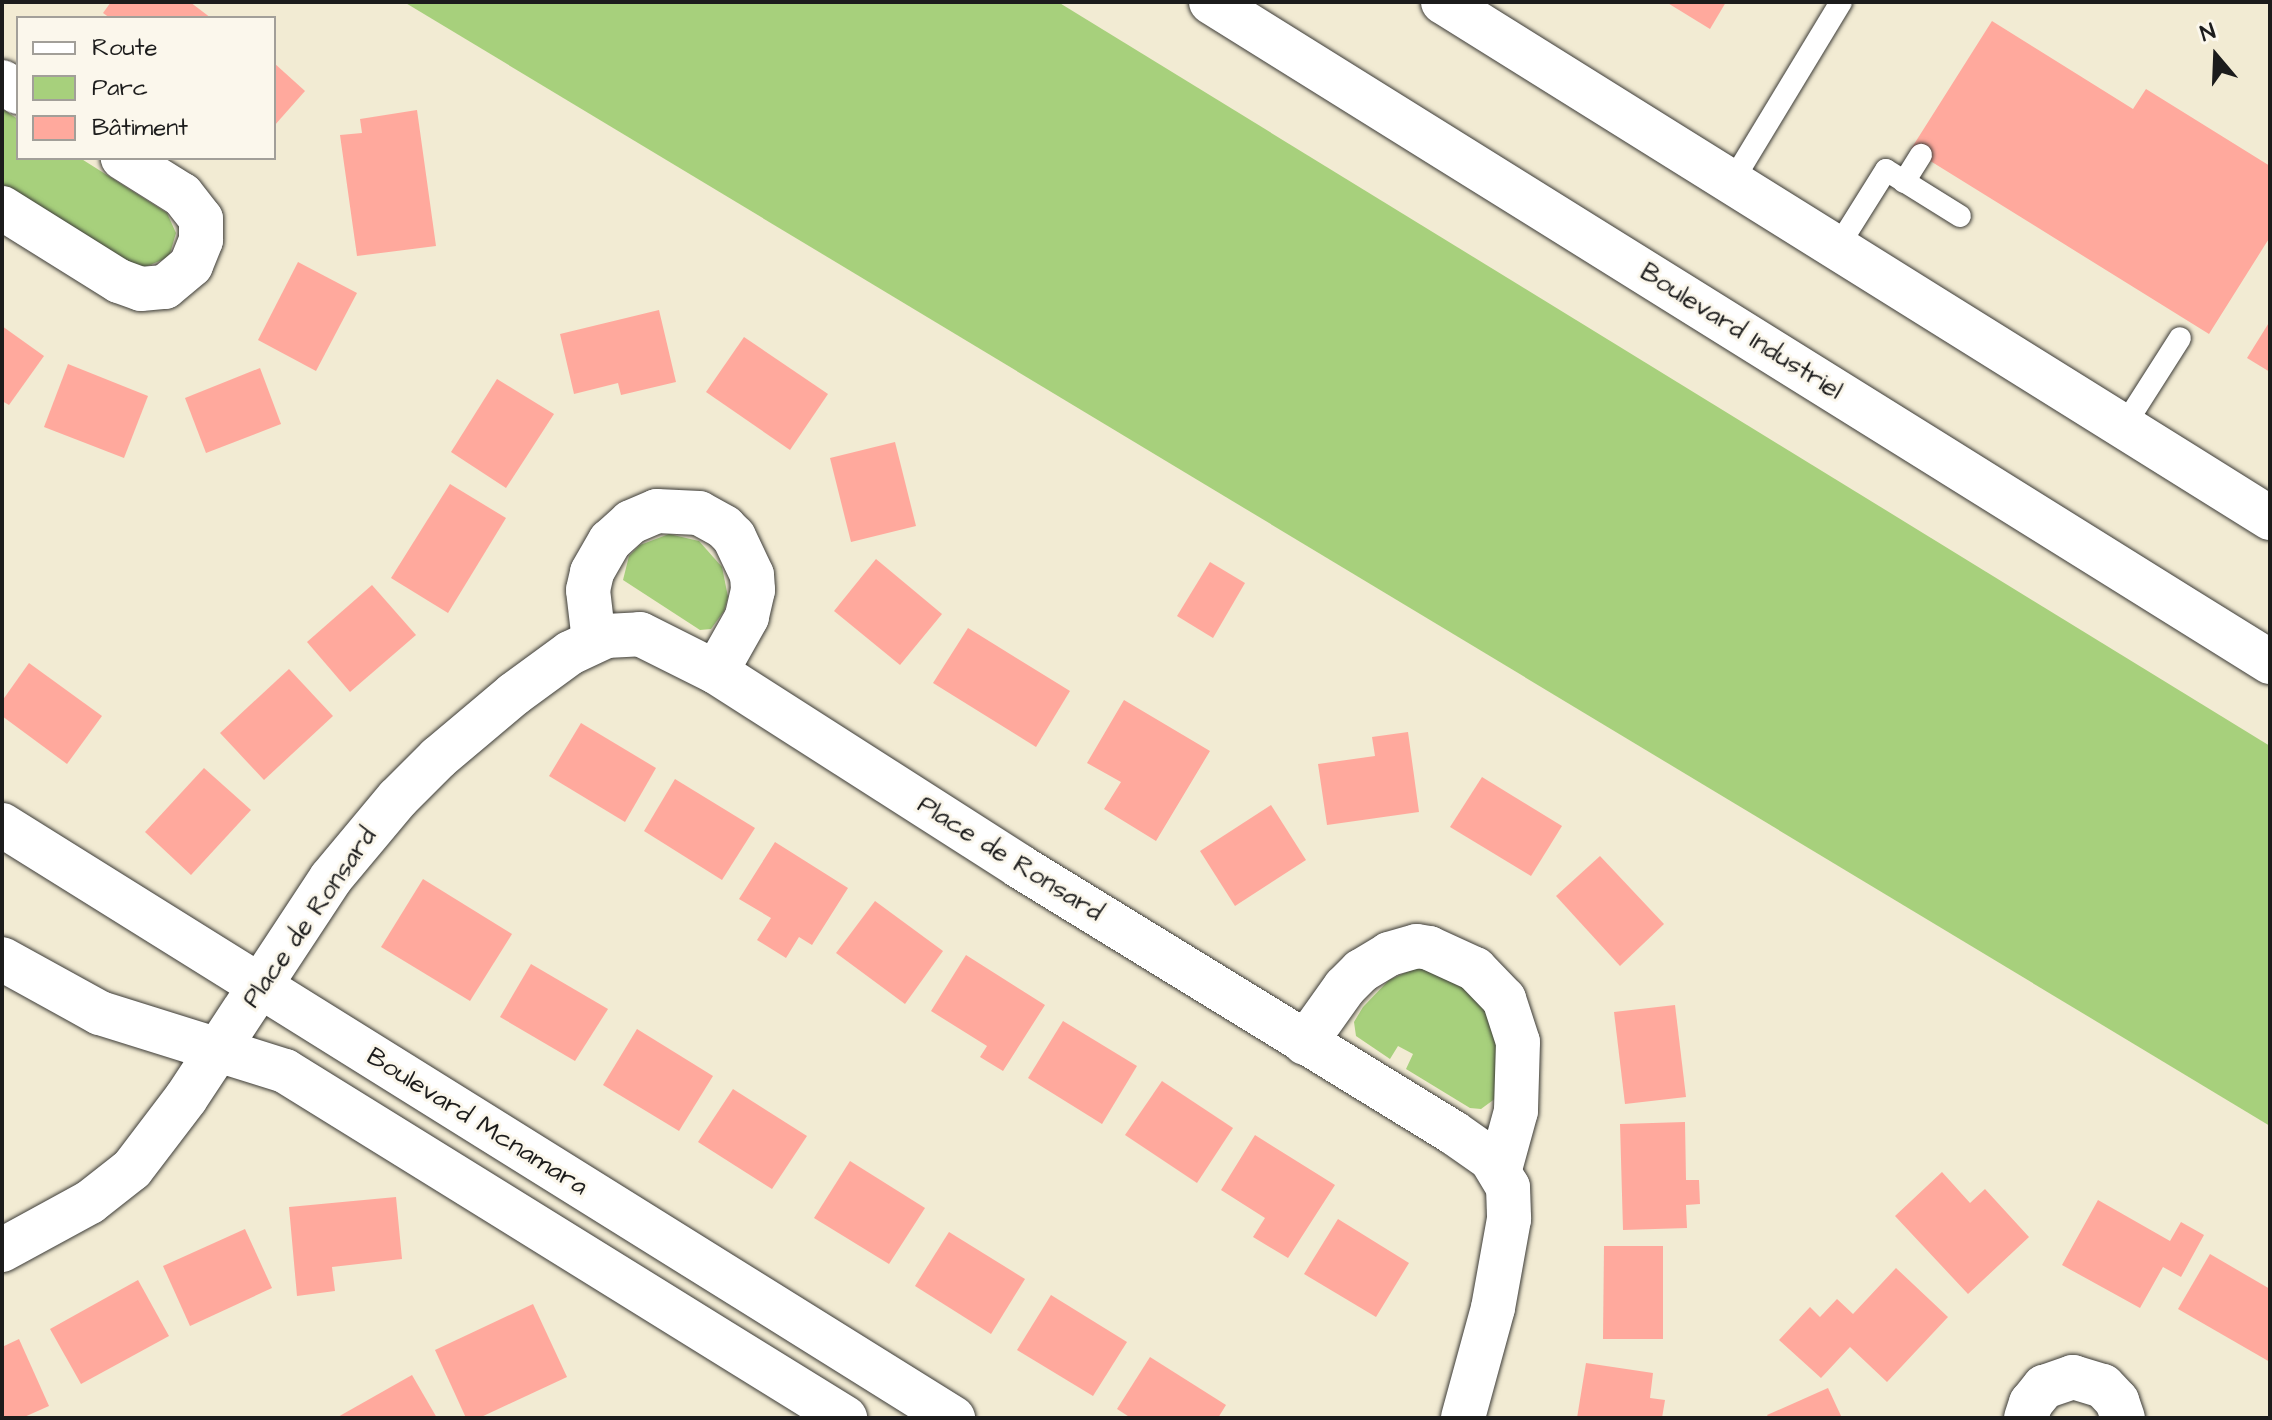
<!DOCTYPE html>
<html>
<head>
<meta charset="utf-8">
<style>
  body { margin:0 }
  #map { position:relative; width:2272px; height:1420px; overflow:hidden; background:#f2ebd3; font-family:"Architects Daughter",sans-serif }
  div>[style] { position:absolute }
  .green>* { inset:0; background:#a7d07c }
  .building>* { inset:0; background:#ffa99d }
  .roads { filter:drop-shadow(0 0 2px #3c3b37) drop-shadow(0 0 2px #3c3b37) }
  .lane>* { height:22px; margin:-11px; padding:0 11px; transform-origin:11px; border-radius:11px; background:#fff }
  .street>* { height:44px; margin:-22px; padding:0 22px; transform-origin:22px; border-radius:22px; background:#fff }
  .secondary>* { height:44px; margin:-22px; padding:0 22px; transform-origin:22px; border-radius:22px; background:#fff }
  span { translate:-50% -50%; white-space:nowrap; text-align:center; line-height:1.15; -webkit-text-stroke:6px #fbf7ec; paint-order:stroke }
  .street-label { font-size:26px; color:#1c1c1c }
  .frame { position:absolute; inset:0; border:4px solid #1c1c1c; pointer-events:none }
  .legend { position:absolute; left:16px; top:16px; width:260px; height:144px; box-sizing:border-box; background:#fbf7ec; border:2px solid #a29f99; margin:0; padding:10px 14px; list-style:none; font-size:24px; color:#1c1c1c }
  .legend li { display:flex; align-items:center; gap:16px; height:40px }
  .legend b { width:40px; border:2px solid #a29f99 }
  .north { position:absolute; left:2176px; top:16px; width:80px; height:80px; -webkit-text-stroke:6px #fbf7ec; paint-order:stroke; rotate:341deg; font-size:22px; font-weight:700; line-height:32px; text-align:center; color:#1c1c1c }
  .north::after { content:''; display:block; margin:auto; width:28px; height:36px; background:#1c1c1c; clip-path:polygon(50% 0,100% 100%,50% 72%,0 100%) }
</style>
</head>
<body>
<div id="map">
  <div class="green">
    <i style="clip-path:polygon(404px 2px,1058px 2px,2270px 746px,2270px 1126px)"></i>
    <i style="clip-path:polygon(2px 109px,18px 119px,18px 158px,80px 158px,167px 213px,176px 233px,169px 257px,143px 268px,131px 265px,2px 184px)"></i>
    <i style="clip-path:polygon(669px 534px,699px 541px,722px 567px,728px 597px,724px 611px,711px 629px,700px 630px,623px 580px,629px 556px,640px 545px)"></i>
    <i style="clip-path:polygon(1416px 968px,1429px 970px,1456px 982px,1477px 999px,1491px 1018px,1496px 1036px,1496px 1098px,1481px 1109px,1470px 1108px,1406px 1069px,1413px 1054px,1398px 1046px,1390px 1059px,1356px 1036px,1354px 1022px,1363px 1007px,1389px 980px)"></i>
  </div>
  <div class="building">
    <i style="clip-path:polygon(111px 2px,190px 2px,211px 18px,110px 18px,103px 13px)"></i>
    <i style="clip-path:polygon(1666px 2px,1726px 2px,1710px 29px)"></i>
    <i style="clip-path:polygon(1992px 21px,2133px 109px,2146px 89px,2270px 166px,2270px 237px,2209px 334px,1911px 149px)"></i>
    <i style="clip-path:polygon(274px 63px,305px 91px,274px 126px)"></i>
    <i style="clip-path:polygon(417px 110px,436px 246px,357px 256px,340px 135px,362px 133px,360px 119px)"></i>
    <i style="clip-path:polygon(298px 262px,357px 293px,316px 371px,258px 340px)"></i>
    <i style="clip-path:polygon(659px 310px,676px 382px,621px 395px,618px 383px,574px 394px,560px 334px)"></i>
    <i style="clip-path:polygon(2270px 321px,2270px 372px,2247px 358px)"></i>
    <i style="clip-path:polygon(2px 326px,44px 356px,9px 405px,2px 401px)"></i>
    <i style="clip-path:polygon(744px 337px,828px 394px,790px 450px,706px 392px)"></i>
    <i style="clip-path:polygon(68px 364px,148px 396px,124px 458px,44px 427px)"></i>
    <i style="clip-path:polygon(260px 368px,281px 424px,206px 453px,185px 398px)"></i>
    <i style="clip-path:polygon(497px 379px,554px 414px,506px 488px,451px 452px)"></i>
    <i style="clip-path:polygon(895px 442px,916px 526px,851px 542px,830px 458px)"></i>
    <i style="clip-path:polygon(450px 484px,506px 518px,448px 613px,391px 578px)"></i>
    <i style="clip-path:polygon(876px 559px,942px 614px,900px 665px,834px 611px)"></i>
    <i style="clip-path:polygon(1210px 562px,1245px 583px,1213px 638px,1177px 616px)"></i>
    <i style="clip-path:polygon(372px 585px,416px 635px,350px 692px,307px 642px)"></i>
    <i style="clip-path:polygon(968px 628px,1070px 691px,1036px 747px,933px 683px)"></i>
    <i style="clip-path:polygon(29px 663px,102px 716px,67px 764px,2px 716px,2px 701px)"></i>
    <i style="clip-path:polygon(289px 669px,333px 716px,264px 780px,220px 733px)"></i>
    <i style="clip-path:polygon(1124px 700px,1210px 751px,1156px 841px,1104px 809px,1121px 782px,1087px 763px)"></i>
    <i style="clip-path:polygon(581px 723px,656px 768px,625px 822px,549px 776px)"></i>
    <i style="clip-path:polygon(1408px 732px,1419px 812px,1327px 825px,1318px 764px,1375px 756px,1372px 737px)"></i>
    <i style="clip-path:polygon(204px 768px,251px 810px,191px 875px,145px 832px)"></i>
    <i style="clip-path:polygon(1482px 777px,1562px 826px,1531px 876px,1450px 827px)"></i>
    <i style="clip-path:polygon(675px 779px,755px 828px,722px 880px,644px 831px)"></i>
    <i style="clip-path:polygon(1271px 805px,1306px 860px,1235px 906px,1200px 851px)"></i>
    <i style="clip-path:polygon(775px 842px,848px 888px,812px 945px,799px 937px,786px 958px,757px 940px,771px 918px,739px 899px)"></i>
    <i style="clip-path:polygon(1600px 856px,1664px 924px,1620px 966px,1556px 896px)"></i>
    <i style="clip-path:polygon(423px 879px,512px 934px,470px 1001px,381px 947px)"></i>
    <i style="clip-path:polygon(875px 901px,943px 951px,905px 1004px,836px 953px)"></i>
    <i style="clip-path:polygon(966px 955px,1045px 1005px,1003px 1071px,980px 1057px,987px 1046px,931px 1011px)"></i>
    <i style="clip-path:polygon(531px 964px,608px 1009px,575px 1061px,500px 1017px)"></i>
    <i style="clip-path:polygon(1675px 1005px,1686px 1097px,1625px 1104px,1614px 1012px)"></i>
    <i style="clip-path:polygon(1063px 1021px,1137px 1066px,1102px 1124px,1028px 1078px)"></i>
    <i style="clip-path:polygon(637px 1029px,713px 1076px,679px 1131px,603px 1085px)"></i>
    <i style="clip-path:polygon(1162px 1081px,1233px 1128px,1197px 1183px,1125px 1135px)"></i>
    <i style="clip-path:polygon(733px 1089px,807px 1136px,772px 1189px,698px 1142px)"></i>
    <i style="clip-path:polygon(1685px 1122px,1686px 1180px,1699px 1180px,1700px 1204px,1686px 1205px,1687px 1228px,1623px 1230px,1620px 1124px)"></i>
    <i style="clip-path:polygon(1255px 1135px,1335px 1185px,1288px 1258px,1253px 1237px,1265px 1218px,1221px 1190px)"></i>
    <i style="clip-path:polygon(850px 1161px,925px 1208px,889px 1264px,814px 1218px)"></i>
    <i style="clip-path:polygon(1942px 1172px,1970px 1203px,1985px 1189px,2029px 1237px,1968px 1294px,1895px 1216px)"></i>
    <i style="clip-path:polygon(396px 1197px,402px 1259px,332px 1267px,335px 1291px,297px 1296px,289px 1207px)"></i>
    <i style="clip-path:polygon(2098px 1200px,2170px 1241px,2181px 1222px,2204px 1235px,2181px 1277px,2163px 1267px,2140px 1308px,2062px 1265px)"></i>
    <i style="clip-path:polygon(1338px 1219px,1409px 1263px,1376px 1317px,1304px 1274px)"></i>
    <i style="clip-path:polygon(245px 1229px,272px 1288px,190px 1326px,163px 1266px)"></i>
    <i style="clip-path:polygon(949px 1232px,1025px 1279px,991px 1334px,915px 1286px)"></i>
    <i style="clip-path:polygon(1604px 1246px,1663px 1246px,1663px 1339px,1603px 1339px)"></i>
    <i style="clip-path:polygon(2210px 1254px,2270px 1289px,2270px 1362px,2178px 1309px)"></i>
    <i style="clip-path:polygon(1896px 1268px,1948px 1317px,1887px 1382px,1850px 1347px,1821px 1378px,1779px 1340px,1810px 1307px,1820px 1317px,1837px 1299px,1853px 1314px)"></i>
    <i style="clip-path:polygon(138px 1280px,169px 1336px,81px 1384px,50px 1329px)"></i>
    <i style="clip-path:polygon(1051px 1295px,1127px 1342px,1093px 1396px,1017px 1350px)"></i>
    <i style="clip-path:polygon(533px 1304px,567px 1377px,479px 1418px,466px 1418px,435px 1350px)"></i>
    <i style="clip-path:polygon(19px 1339px,49px 1406px,22px 1418px,2px 1418px,2px 1347px)"></i>
    <i style="clip-path:polygon(1150px 1357px,1226px 1405px,1218px 1418px,1131px 1418px,1117px 1409px)"></i>
    <i style="clip-path:polygon(1586px 1363px,1653px 1373px,1650px 1398px,1665px 1400px,1662px 1418px,1577px 1418px)"></i>
    <i style="clip-path:polygon(412px 1375px,437px 1418px,336px 1418px)"></i>
    <i style="clip-path:polygon(1828px 1388px,1842px 1418px,1769px 1418px,1767px 1415px)"></i>
  </div>
  <div class="roads">
    <div class="lane">
      <i style="left:1732px;top:182px;width:210px;rotate:-58.8deg"></i>
      <i style="left:1904px;top:182px;width:32px;rotate:-58deg"></i>
      <i style="left:1837px;top:248px;width:92px;rotate:-57.9deg"></i>
      <i style="left:1886px;top:170px;width:87px;rotate:31.9deg"></i>
      <i style="left:2124px;top:426px;width:104px;rotate:-57.5deg"></i>
    </div>
    <div class="street">
      <i style="left:2px;top:82px;width:19px;rotate:32deg"></i>
      <i style="left:2px;top:208px;width:138px;rotate:32deg"></i>
      <i style="left:119px;top:281px;width:23px;rotate:20deg"></i>
      <i style="left:141px;top:289px;width:24px;rotate:-5deg"></i>
      <i style="left:165px;top:287px;width:34px;rotate:-40deg"></i>
      <i style="left:191px;top:265px;width:27px;rotate:-68deg"></i>
      <i style="left:201px;top:240px;width:21px;rotate:-90deg"></i>
      <i style="left:201px;top:219px;width:31px;rotate:-128deg"></i>
      <i style="left:182px;top:195px;width:70px;rotate:-147.9deg"></i>
      <i style="left:594px;top:641px;width:51px;rotate:-96.7deg"></i>
      <i style="left:588px;top:590px;width:18px;rotate:-77deg"></i>
      <i style="left:592px;top:572px;width:36px;rotate:-60deg"></i>
      <i style="left:610px;top:541px;width:28px;rotate:-42deg"></i>
      <i style="left:631px;top:522px;width:28px;rotate:-23deg"></i>
      <i style="left:657px;top:511px;width:42px;rotate:2.7deg"></i>
      <i style="left:699px;top:513px;width:29px;rotate:29deg"></i>
      <i style="left:724px;top:527px;width:14px;rotate:45deg"></i>
      <i style="left:734px;top:537px;width:42px;rotate:64.7deg"></i>
      <i style="left:752px;top:575px;width:15px;rotate:86deg"></i>
      <i style="left:753px;top:590px;width:28px;rotate:103deg"></i>
      <i style="left:747px;top:617px;width:63px;rotate:119.4deg"></i>
      <i style="left:2px;top:825px;width:1121px;rotate:31.95deg"></i>
      <i style="left:2px;top:959px;width:112px;rotate:28.9deg"></i>
      <i style="left:100px;top:1013px;width:194px;rotate:17.4deg"></i>
      <i style="left:285px;top:1071px;width:659px;rotate:31.78deg"></i>
      <i style="left:1305px;top:1043px;width:69px;rotate:-54.5deg"></i>
      <i style="left:1345px;top:987px;width:23px;rotate:-45deg"></i>
      <i style="left:1361px;top:971px;width:33px;rotate:-31deg"></i>
      <i style="left:1389px;top:954px;width:29px;rotate:-16deg"></i>
      <i style="left:1417px;top:946px;width:12px;rotate:9deg"></i>
      <i style="left:1429px;top:948px;width:51px;rotate:24.5deg"></i>
      <i style="left:1475px;top:969px;width:42px;rotate:46deg"></i>
      <i style="left:1504px;top:999px;width:45px;rotate:72deg"></i>
      <i style="left:1518px;top:1042px;width:69px;rotate:91.7deg"></i>
      <i style="left:1516px;top:1111px;width:60px;rotate:105.4deg"></i>
      <i style="left:2px;top:1250px;width:100px;rotate:-28.6deg"></i>
      <i style="left:90px;top:1202px;width:53px;rotate:-38.2deg"></i>
      <i style="left:132px;top:1169px;width:89px;rotate:-52.7deg"></i>
      <i style="left:186px;top:1098px;width:263px;rotate:-56.6deg"></i>
      <i style="left:331px;top:878px;width:104px;rotate:-50.1deg"></i>
      <i style="left:398px;top:798px;width:57px;rotate:-45deg"></i>
      <i style="left:438px;top:758px;width:99px;rotate:-40.1deg"></i>
      <i style="left:514px;top:694px;width:69px;rotate:-36.2deg"></i>
      <i style="left:570px;top:653px;width:40px;rotate:-25deg"></i>
      <i style="left:606px;top:636px;width:34px;rotate:-3deg"></i>
      <i style="left:640px;top:634px;width:85px;rotate:26.6deg"></i>
      <i style="left:716px;top:672px;width:360px;rotate:32.6deg"></i>
      <i style="left:1019px;top:866px;width:510px;rotate:31.54deg"></i>
      <i style="left:1454px;top:1133px;width:45px;rotate:35.1deg"></i>
      <i style="left:1491px;top:1159px;width:33px;rotate:59deg"></i>
      <i style="left:1508px;top:1187px;width:32px;rotate:88deg"></i>
      <i style="left:1509px;top:1219px;width:90px;rotate:100.2deg"></i>
      <i style="left:1493px;top:1308px;width:114px;rotate:105.3deg"></i>
      <i style="left:2026px;top:1418px;width:16px;rotate:-72deg"></i>
      <i style="left:2031px;top:1403px;width:21px;rotate:-51deg"></i>
      <i style="left:2044px;top:1387px;width:31px;rotate:-19deg"></i>
      <i style="left:2073px;top:1377px;width:31px;rotate:17deg"></i>
      <i style="left:2103px;top:1386px;width:21px;rotate:47deg"></i>
      <i style="left:2117px;top:1401px;width:18px;rotate:71deg"></i>
    </div>
    <div class="secondary">
      <i style="left:1211px;top:2px;width:1248px;rotate:31.93deg"></i>
      <i style="left:1443px;top:2px;width:975px;rotate:31.96deg"></i>
    </div>
  </div>
  <div class="street-label">
    <span style="left:1741px;top:332px;rotate:32deg">Boulevard Industriel</span>
    <span style="left:1010px;top:859px;rotate:32deg">Place de Ronsard</span>
    <span style="left:310px;top:918px;rotate:-55deg">Place de Ronsard</span>
    <span style="left:477px;top:1122px;rotate:32deg">Boulevard Mcnamara</span>
  </div>
  <div class="frame"></div>
  <ul class="legend">
  <li><b style="height:10px;background:#fff"></b>Route</li>
  <li><b style="height:22px;background:#a7d07c"></b>Parc</li>
  <li><b style="height:22px;background:#ffa99d"></b>Bâtiment</li>
  </ul>
  <div class="north">N</div>
</div>
</body>
</html>
